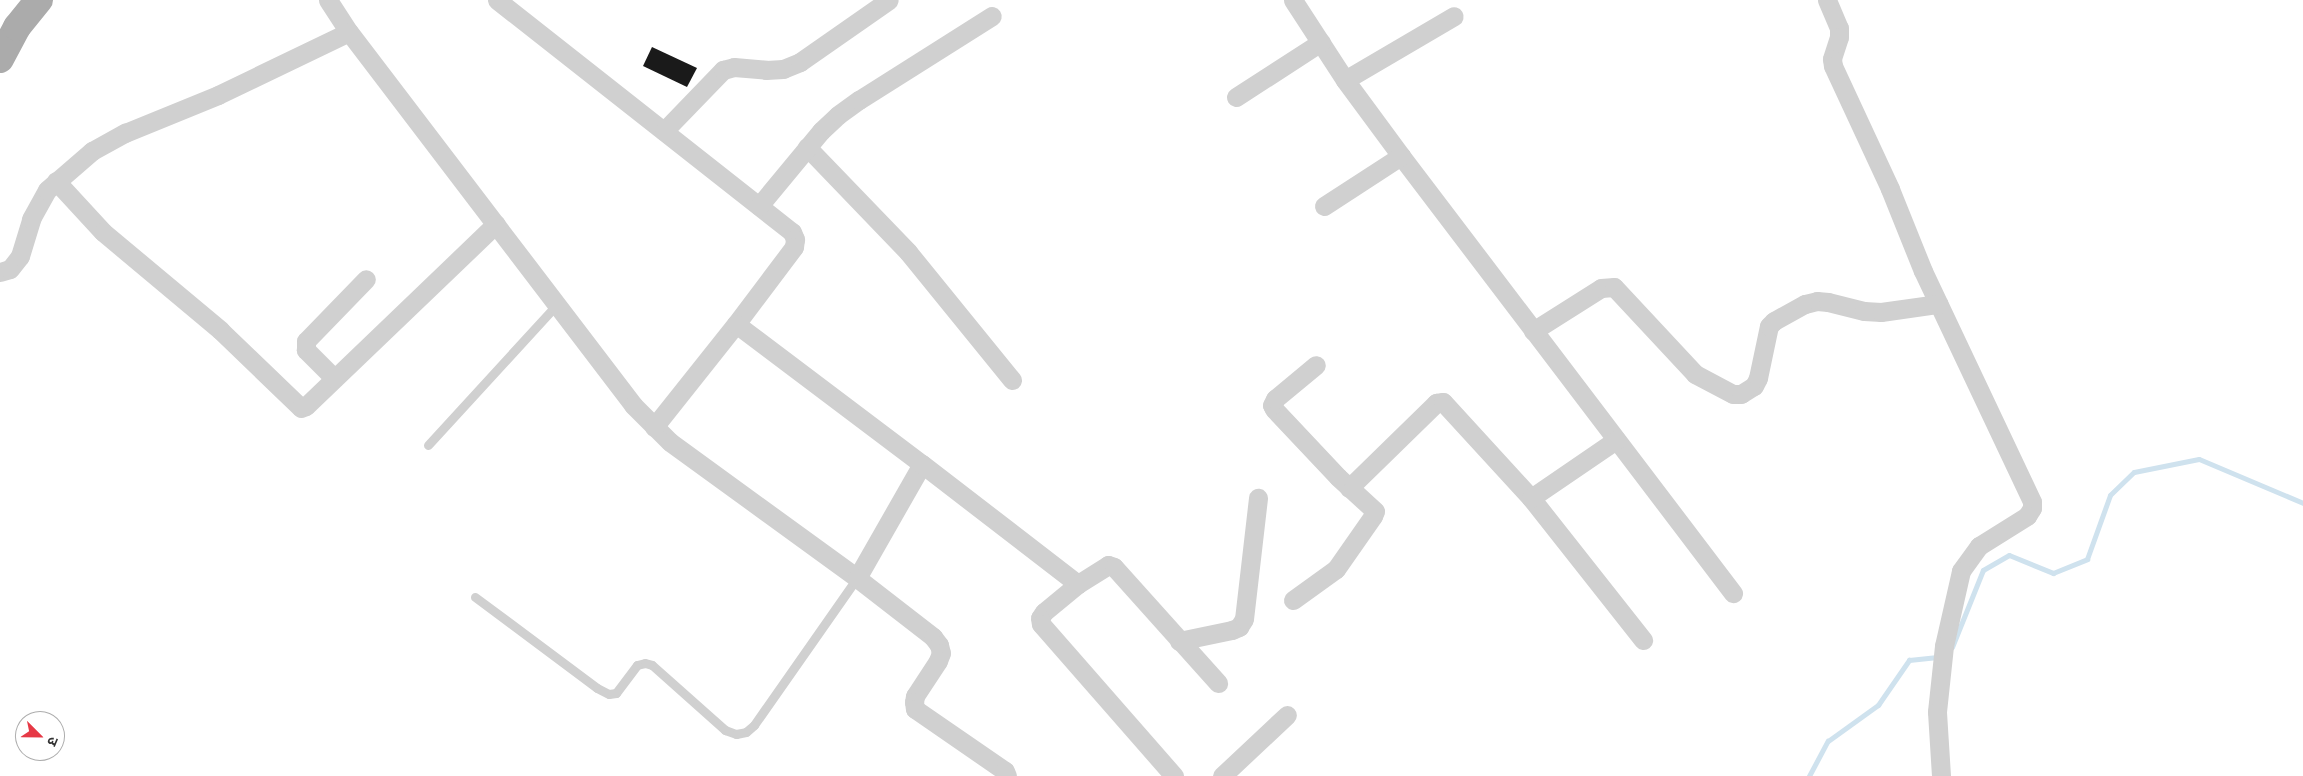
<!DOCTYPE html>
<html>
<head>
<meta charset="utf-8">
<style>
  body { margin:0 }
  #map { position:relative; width:2303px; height:776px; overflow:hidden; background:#fff; font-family:Roboto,"Noto Sans Devanagari",sans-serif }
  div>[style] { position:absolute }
  .stream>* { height:5px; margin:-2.5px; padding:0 2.5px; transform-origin:2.5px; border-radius:2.5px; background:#cfe2ee }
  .building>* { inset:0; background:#1a1a1a }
  .service>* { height:9px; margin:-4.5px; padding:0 4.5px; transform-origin:4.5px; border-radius:4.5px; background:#d0d0d0 }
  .minor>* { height:19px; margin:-9.5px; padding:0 9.5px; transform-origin:9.5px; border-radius:9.5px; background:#d0d0d0 }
  .primary>* { height:28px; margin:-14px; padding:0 14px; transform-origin:14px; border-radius:14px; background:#ababab }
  span { translate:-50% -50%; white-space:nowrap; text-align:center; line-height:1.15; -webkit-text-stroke:5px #fff; paint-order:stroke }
  .north { position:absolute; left:15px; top:711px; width:50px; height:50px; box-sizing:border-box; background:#fff; border:1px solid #adadad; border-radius:50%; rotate:113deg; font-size:14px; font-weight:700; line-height:20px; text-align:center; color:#333 }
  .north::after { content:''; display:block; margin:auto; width:18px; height:22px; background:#e63946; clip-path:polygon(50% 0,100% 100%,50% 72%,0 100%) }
</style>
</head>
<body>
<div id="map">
  <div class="stream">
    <i style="left:1952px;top:647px;width:83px;rotate:-68.1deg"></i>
    <i style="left:1983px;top:570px;width:30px;rotate:-30deg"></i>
    <i style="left:2009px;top:555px;width:48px;rotate:22.2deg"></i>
    <i style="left:2053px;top:573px;width:37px;rotate:-22deg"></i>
    <i style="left:2087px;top:559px;width:68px;rotate:-70.2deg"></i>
    <i style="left:2110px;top:495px;width:33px;rotate:-44deg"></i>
    <i style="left:2134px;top:472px;width:66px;rotate:-11.3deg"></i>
    <i style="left:2199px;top:459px;width:113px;rotate:22.9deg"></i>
    <i style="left:1809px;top:776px;width:40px;rotate:-62deg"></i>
    <i style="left:1828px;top:741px;width:62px;rotate:-35.8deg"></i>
    <i style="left:1878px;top:705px;width:55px;rotate:-55.4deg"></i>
    <i style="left:1909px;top:660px;width:31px;rotate:-6deg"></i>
  </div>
  <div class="building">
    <i style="clip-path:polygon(652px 47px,697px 68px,687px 87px,643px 66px)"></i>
  </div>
  <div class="service">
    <i style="left:428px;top:445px;width:191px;rotate:-47.5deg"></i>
    <i style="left:475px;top:597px;width:152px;rotate:36.7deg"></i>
    <i style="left:597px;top:688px;width:13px;rotate:27deg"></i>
    <i style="left:609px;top:694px;width:7px;rotate:-8deg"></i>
    <i style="left:616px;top:693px;width:35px;rotate:-53deg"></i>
    <i style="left:637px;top:665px;width:8px;rotate:-14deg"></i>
    <i style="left:645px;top:663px;width:7px;rotate:16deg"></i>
    <i style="left:652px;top:665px;width:98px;rotate:41.7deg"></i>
    <i style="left:725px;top:730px;width:12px;rotate:20deg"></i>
    <i style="left:736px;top:734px;width:10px;rotate:-11deg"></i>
    <i style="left:746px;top:732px;width:11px;rotate:-41deg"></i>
    <i style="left:754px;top:725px;width:179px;rotate:-55deg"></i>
  </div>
  <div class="minor">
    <i style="left:328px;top:0;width:38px;rotate:57deg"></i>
    <i style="left:349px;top:32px;width:469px;rotate:52.7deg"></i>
    <i style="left:633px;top:405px;width:52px;rotate:45deg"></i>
    <i style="left:670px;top:442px;width:231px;rotate:36deg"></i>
    <i style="left:857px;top:578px;width:131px;rotate:-60.3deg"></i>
    <i style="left:922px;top:464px;width:197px;rotate:37.6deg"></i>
    <i style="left:1078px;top:584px;width:44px;rotate:140.5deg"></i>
    <i style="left:1044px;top:612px;width:7px;rotate:124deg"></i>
    <i style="left:1040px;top:618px;width:6px;rotate:81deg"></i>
    <i style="left:1041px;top:624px;width:202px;rotate:48.8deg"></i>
    <i style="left:497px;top:0;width:375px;rotate:38.2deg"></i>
    <i style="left:792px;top:232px;width:8px;rotate:67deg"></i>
    <i style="left:795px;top:239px;width:8px;rotate:97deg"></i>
    <i style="left:794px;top:247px;width:96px;rotate:127deg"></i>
    <i style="left:1293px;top:0;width:95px;rotate:57deg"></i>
    <i style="left:1345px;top:80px;width:94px;rotate:53.6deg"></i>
    <i style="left:1401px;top:156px;width:549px;rotate:52.78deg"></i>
    <i style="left:1827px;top:0;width:30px;rotate:67deg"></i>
    <i style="left:1839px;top:28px;width:9px;rotate:90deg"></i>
    <i style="left:1839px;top:37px;width:23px;rotate:108deg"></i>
    <i style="left:1832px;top:59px;width:7px;rotate:82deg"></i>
    <i style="left:1833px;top:66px;width:136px;rotate:65.1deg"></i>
    <i style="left:1890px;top:189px;width:88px;rotate:68.1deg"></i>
    <i style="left:1923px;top:271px;width:255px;rotate:64.7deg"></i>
    <i style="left:2032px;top:502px;width:6px;rotate:90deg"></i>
    <i style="left:2032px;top:508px;width:9px;rotate:122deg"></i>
    <i style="left:2027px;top:516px;width:57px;rotate:148deg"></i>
    <i style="left:1979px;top:546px;width:31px;rotate:126deg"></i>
    <i style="left:1961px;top:571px;width:77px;rotate:102.8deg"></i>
    <i style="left:1944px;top:646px;width:66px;rotate:96.1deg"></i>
    <i style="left:1937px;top:712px;width:64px;rotate:86.4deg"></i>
    <i style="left:1345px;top:80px;width:126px;rotate:-30.4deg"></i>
    <i style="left:1236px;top:97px;width:101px;rotate:-32.9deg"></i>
    <i style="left:664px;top:131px;width:85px;rotate:-46deg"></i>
    <i style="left:723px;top:70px;width:11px;rotate:-15deg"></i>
    <i style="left:734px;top:67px;width:32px;rotate:5deg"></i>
    <i style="left:766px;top:70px;width:17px;rotate:-3deg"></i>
    <i style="left:783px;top:69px;width:18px;rotate:-22deg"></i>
    <i style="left:800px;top:62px;width:108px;rotate:-34.9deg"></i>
    <i style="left:807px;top:147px;width:146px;rotate:46.1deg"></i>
    <i style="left:908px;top:252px;width:165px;rotate:50.9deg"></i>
    <i style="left:56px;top:181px;width:69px;rotate:47.3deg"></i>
    <i style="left:103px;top:232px;width:153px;rotate:39.9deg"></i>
    <i style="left:220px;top:330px;width:112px;rotate:43.9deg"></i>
    <i style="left:301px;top:408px;width:5px;rotate:-22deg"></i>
    <i style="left:306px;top:406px;width:263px;rotate:-43.8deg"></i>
    <i style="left:759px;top:206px;width:97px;rotate:-50.4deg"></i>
    <i style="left:821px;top:131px;width:23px;rotate:-43deg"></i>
    <i style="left:838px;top:115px;width:26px;rotate:-36deg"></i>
    <i style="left:859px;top:100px;width:157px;rotate:-32.3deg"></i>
    <i style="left:1324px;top:206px;width:92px;rotate:-33deg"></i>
    <i style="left:0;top:272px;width:10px;rotate:-17deg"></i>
    <i style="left:10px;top:269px;width:16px;rotate:-52deg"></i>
    <i style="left:20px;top:256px;width:39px;rotate:-73deg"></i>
    <i style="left:31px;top:219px;width:33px;rotate:-61deg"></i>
    <i style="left:47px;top:190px;width:60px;rotate:-40.9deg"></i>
    <i style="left:92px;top:151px;width:38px;rotate:-29deg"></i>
    <i style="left:125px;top:133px;width:100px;rotate:-22.2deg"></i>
    <i style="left:218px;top:95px;width:145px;rotate:-25.7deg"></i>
    <i style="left:1533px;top:331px;width:80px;rotate:-32.3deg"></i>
    <i style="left:1601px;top:288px;width:13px;rotate:-4deg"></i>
    <i style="left:1614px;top:287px;width:119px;rotate:47deg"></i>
    <i style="left:1695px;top:374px;width:43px;rotate:27.8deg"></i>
    <i style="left:1733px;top:394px;width:8px"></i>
    <i style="left:1741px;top:394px;width:15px;rotate:-32deg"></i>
    <i style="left:1754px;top:386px;width:9px;rotate:-63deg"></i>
    <i style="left:1758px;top:378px;width:53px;rotate:-78.1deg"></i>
    <i style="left:1769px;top:326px;width:7px;rotate:-45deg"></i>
    <i style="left:1774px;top:321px;width:35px;rotate:-29deg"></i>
    <i style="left:1805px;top:304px;width:12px;rotate:-14deg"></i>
    <i style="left:1817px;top:301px;width:11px;rotate:5deg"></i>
    <i style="left:1828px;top:302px;width:37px;rotate:14deg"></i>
    <i style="left:1864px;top:311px;width:17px;rotate:3deg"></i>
    <i style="left:1881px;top:312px;width:58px;rotate:-8deg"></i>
    <i style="left:334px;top:378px;width:40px;rotate:-135deg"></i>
    <i style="left:306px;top:350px;width:9px;rotate:-90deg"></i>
    <i style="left:306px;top:341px;width:86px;rotate:-45.9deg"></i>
    <i style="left:654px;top:427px;width:132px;rotate:-51.5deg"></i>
    <i style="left:736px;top:324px;width:233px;rotate:37deg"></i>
    <i style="left:1349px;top:488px;width:122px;rotate:-44.3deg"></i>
    <i style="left:1436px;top:403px;width:7px;rotate:-8deg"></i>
    <i style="left:1443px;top:402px;width:130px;rotate:47.5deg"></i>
    <i style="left:1531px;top:498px;width:181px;rotate:51.7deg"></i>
    <i style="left:1531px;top:498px;width:103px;rotate:-34.3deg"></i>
    <i style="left:857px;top:578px;width:96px;rotate:37.8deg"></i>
    <i style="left:933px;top:637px;width:10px;rotate:53deg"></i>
    <i style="left:939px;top:645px;width:8px;rotate:76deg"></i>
    <i style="left:941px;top:653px;width:9px;rotate:111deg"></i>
    <i style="left:938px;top:661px;width:42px;rotate:123.3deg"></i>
    <i style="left:915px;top:696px;width:6px;rotate:99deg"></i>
    <i style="left:914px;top:702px;width:7px;rotate:82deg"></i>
    <i style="left:915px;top:709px;width:109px;rotate:34.6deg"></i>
    <i style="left:1005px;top:771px;width:5px;rotate:68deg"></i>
    <i style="left:1078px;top:584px;width:36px;rotate:-32deg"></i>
    <i style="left:1108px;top:565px;width:6px;rotate:18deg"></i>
    <i style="left:1114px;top:567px;width:156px;rotate:48.1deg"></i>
    <i style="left:1293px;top:600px;width:53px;rotate:-35.8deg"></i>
    <i style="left:1336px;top:569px;width:65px;rotate:-55.1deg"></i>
    <i style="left:1373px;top:516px;width:5px;rotate:-68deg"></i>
    <i style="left:1375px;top:511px;width:50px;rotate:-137.4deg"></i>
    <i style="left:1338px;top:477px;width:93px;rotate:-133.3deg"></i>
    <i style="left:1274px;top:409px;width:4px;rotate:-117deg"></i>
    <i style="left:1272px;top:405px;width:7px;rotate:-63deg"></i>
    <i style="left:1275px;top:399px;width:53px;rotate:-39.7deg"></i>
    <i style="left:1179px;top:641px;width:54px;rotate:-11.7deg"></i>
    <i style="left:1232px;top:630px;width:8px;rotate:-23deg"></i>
    <i style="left:1239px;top:627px;width:9px;rotate:-58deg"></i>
    <i style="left:1244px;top:619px;width:122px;rotate:-83.4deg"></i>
    <i style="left:1222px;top:776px;width:89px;rotate:-43.2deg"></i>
  </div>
  <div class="primary">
    <i style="left:0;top:59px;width:36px;rotate:-62deg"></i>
    <i style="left:17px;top:27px;width:35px;rotate:-51deg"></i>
  </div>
  <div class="north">उ</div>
</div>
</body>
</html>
